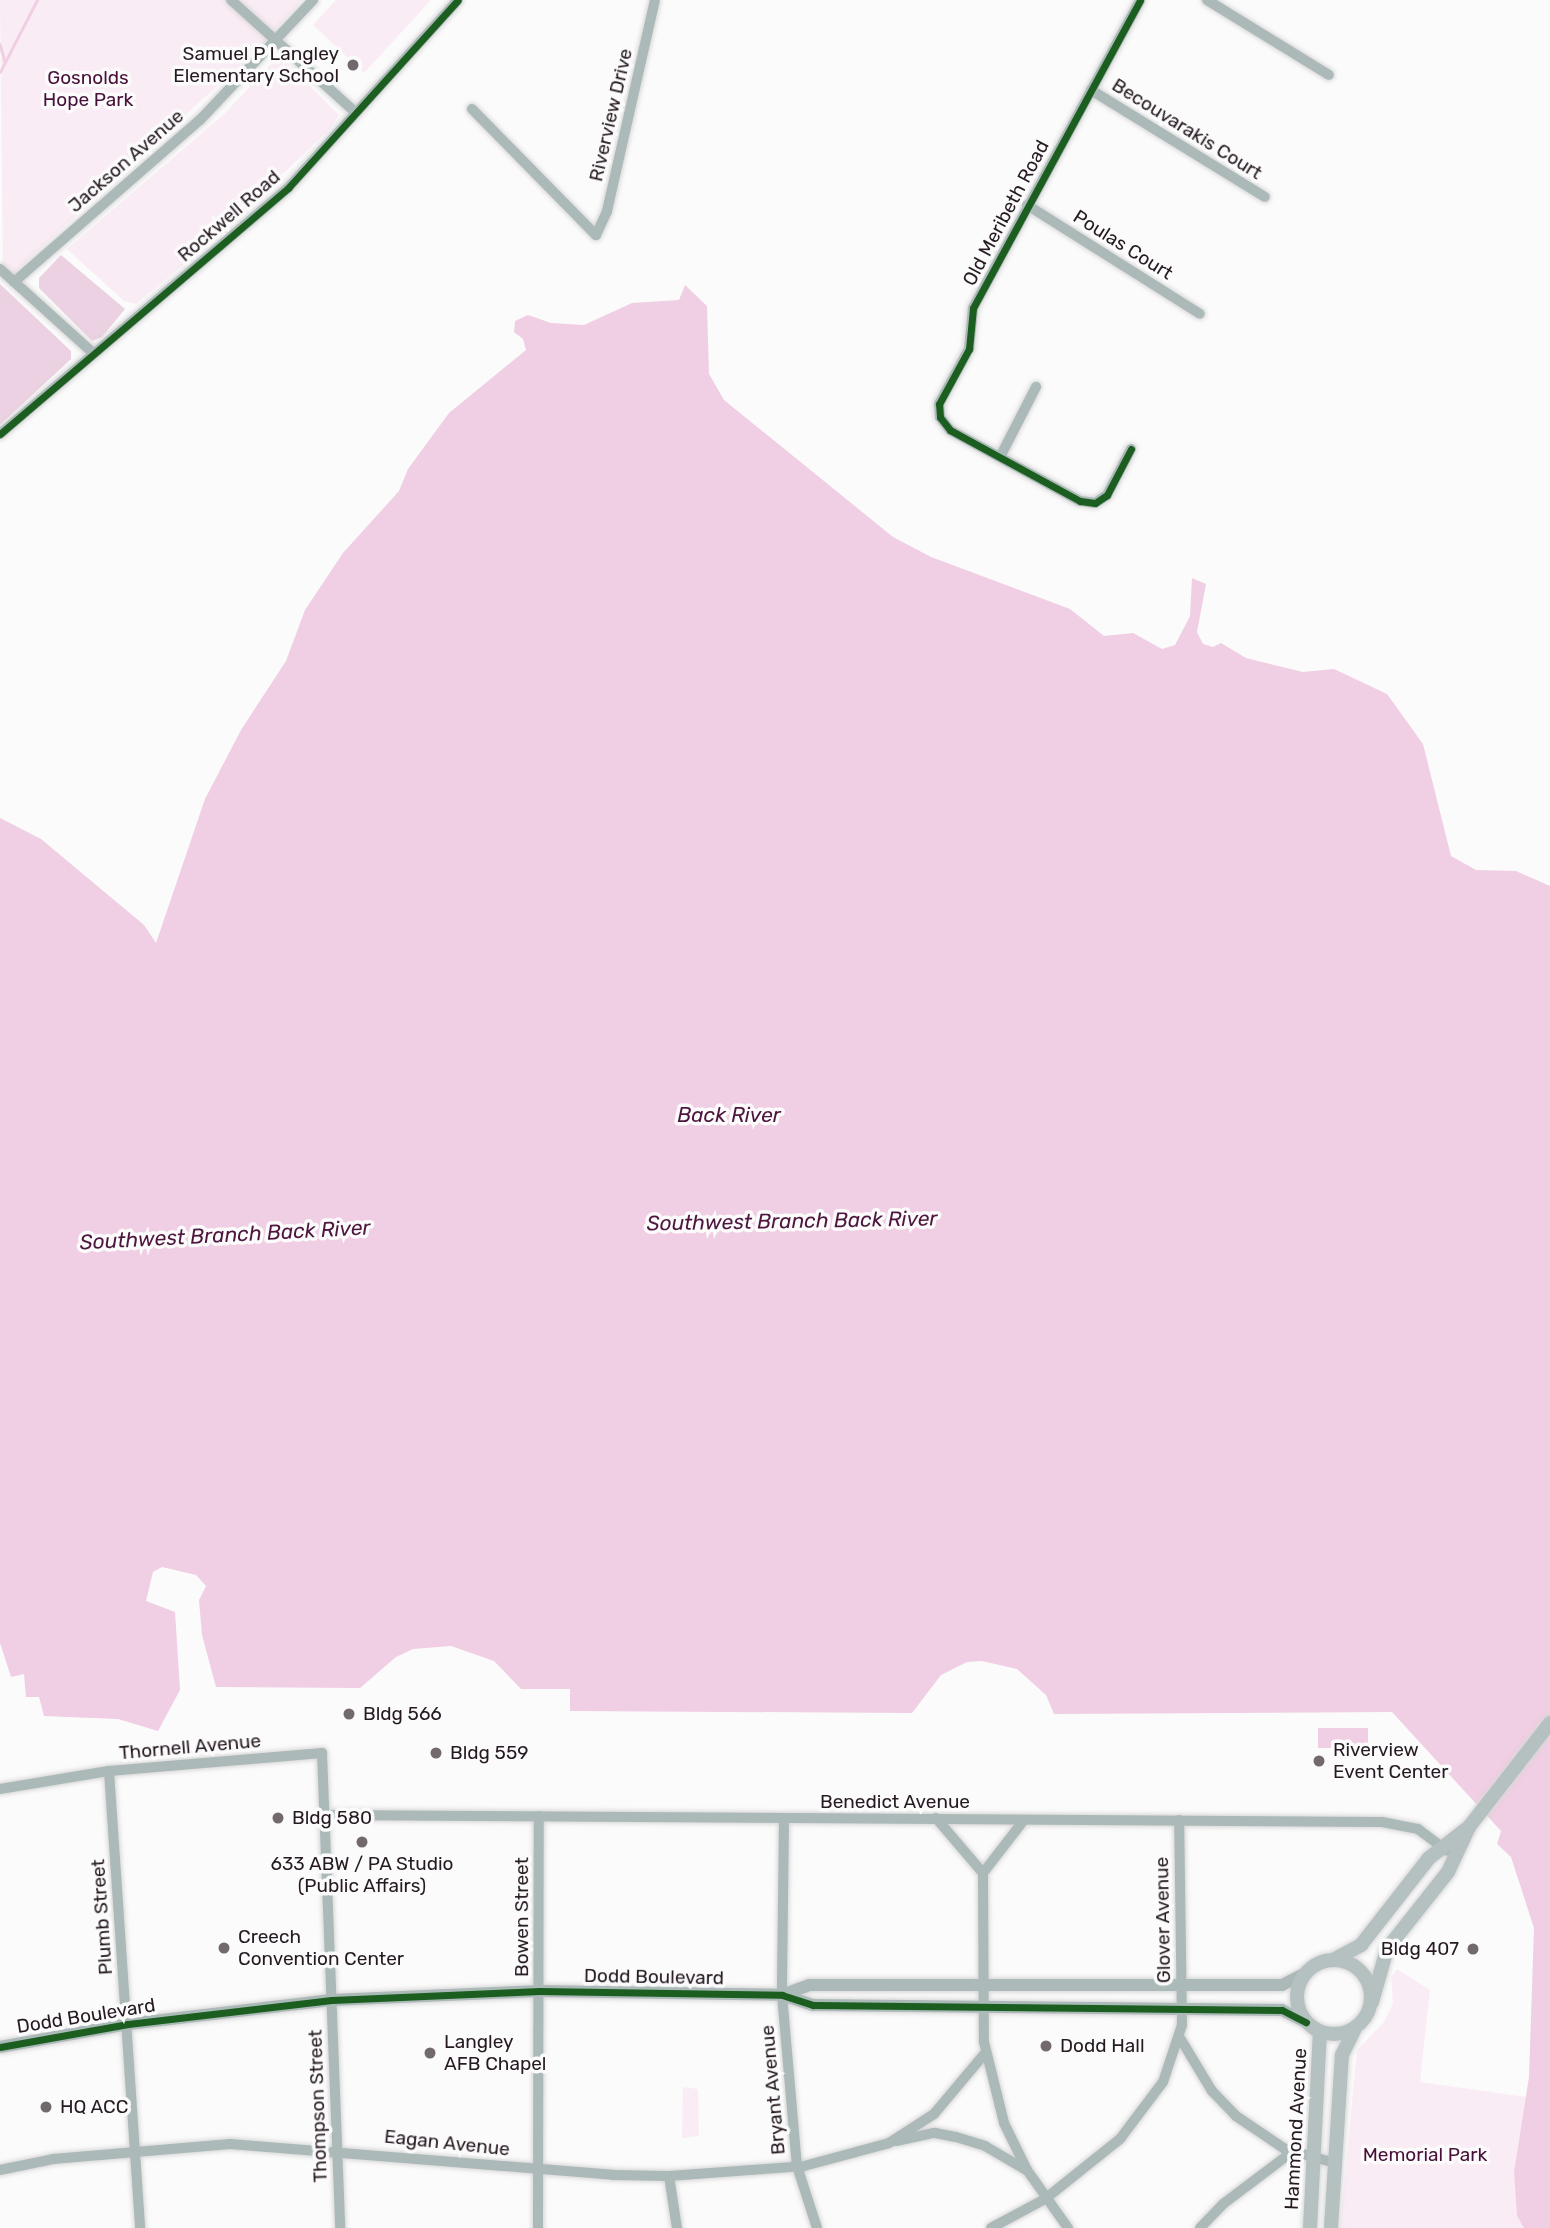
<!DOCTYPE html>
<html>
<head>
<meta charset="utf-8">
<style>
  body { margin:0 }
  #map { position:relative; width:1550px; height:2228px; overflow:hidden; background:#fbfbfb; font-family:Rubik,sans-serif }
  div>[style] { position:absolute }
  .green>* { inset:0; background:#faecf4 }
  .forest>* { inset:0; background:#ebd1e1 }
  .water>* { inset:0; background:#f0cee3 }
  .stream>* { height:2.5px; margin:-1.25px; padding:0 1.25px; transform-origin:1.25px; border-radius:1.25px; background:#f0cee3 }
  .roads { filter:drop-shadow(0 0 2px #d9d7d8) drop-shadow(0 0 2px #d9d7d8) }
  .minor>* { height:10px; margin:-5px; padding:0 5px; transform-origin:5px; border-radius:5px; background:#abbab8 }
  .tertiary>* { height:12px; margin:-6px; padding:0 6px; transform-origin:6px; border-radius:6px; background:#abbab8 }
  .secondary>* { height:14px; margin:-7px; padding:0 7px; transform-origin:7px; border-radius:7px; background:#b4c1c0 }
  .secondary>.ring { margin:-7px; padding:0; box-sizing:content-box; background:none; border:14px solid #b4c1c0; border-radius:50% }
  .cycleway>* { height:7px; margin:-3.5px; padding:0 3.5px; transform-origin:3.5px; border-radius:3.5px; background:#1b5e20 }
  .dots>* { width:19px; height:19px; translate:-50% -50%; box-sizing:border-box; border:4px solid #fbfbfb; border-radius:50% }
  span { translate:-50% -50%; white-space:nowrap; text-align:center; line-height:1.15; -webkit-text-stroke:7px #fbfbfb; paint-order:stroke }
  .poi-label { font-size:19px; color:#261a22 }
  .right { translate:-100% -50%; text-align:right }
  .left { translate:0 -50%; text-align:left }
  .park-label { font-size:19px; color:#481039 }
  .street-label { font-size:19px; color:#261a22 }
  .water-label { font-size:21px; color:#4e163e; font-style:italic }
</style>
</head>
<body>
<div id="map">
  <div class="green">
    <i style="clip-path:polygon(0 0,302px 0,265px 42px,3px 283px)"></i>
    <i style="clip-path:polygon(336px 0,431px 0,364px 73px,313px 25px)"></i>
    <i style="clip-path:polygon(276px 59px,286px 62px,339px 115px,330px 129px,212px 241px,136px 304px,124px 301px,67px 249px,224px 114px)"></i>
    <i style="clip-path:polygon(1397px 1969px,1430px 1990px,1420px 2082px,1526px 2097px,1514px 2172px,1517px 2216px,1524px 2228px,1340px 2228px,1357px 2050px,1384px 2022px,1393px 2003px,1391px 1977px)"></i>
    <i style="clip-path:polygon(683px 2087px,698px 2089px,699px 2136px,682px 2138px)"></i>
  </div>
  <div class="forest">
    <i style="clip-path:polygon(61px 255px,125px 309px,102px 337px,92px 341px,39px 288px,39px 278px)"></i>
    <i style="clip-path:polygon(0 284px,71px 351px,71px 359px,0 425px)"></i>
  </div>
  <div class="water">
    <i style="clip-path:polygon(685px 285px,707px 306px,709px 374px,724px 400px,893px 537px,931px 557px,1070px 609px,1104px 636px,1133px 633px,1162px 649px,1175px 645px,1190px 616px,1192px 578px,1206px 584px,1197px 632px,1203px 644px,1213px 647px,1221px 643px,1246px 658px,1303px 672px,1334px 669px,1387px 694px,1423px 744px,1451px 856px,1476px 870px,1516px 871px,1550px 886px,1550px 2228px,1524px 2228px,1517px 2216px,1514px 2172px,1529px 2077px,1534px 1928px,1511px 1857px,1497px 1844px,1501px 1831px,1392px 1712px,1054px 1714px,1046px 1695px,1017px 1669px,982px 1661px,967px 1662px,941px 1675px,912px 1713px,570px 1711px,570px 1689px,521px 1689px,494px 1661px,451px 1646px,413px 1649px,396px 1657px,360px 1688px,216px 1687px,202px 1635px,199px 1600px,206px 1586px,196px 1575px,162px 1567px,153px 1572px,146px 1601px,175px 1612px,180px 1690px,158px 1731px,118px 1719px,44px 1716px,39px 1697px,26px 1697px,24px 1674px,11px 1677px,0 1643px,0 818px,41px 839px,144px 925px,156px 943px,205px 799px,241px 730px,286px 661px,305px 610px,343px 553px,399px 491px,408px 469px,449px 413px,526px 350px,523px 339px,514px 332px,515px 321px,528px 315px,551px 323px,584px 325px,632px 303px,679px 300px)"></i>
    <i style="clip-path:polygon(1318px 1728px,1368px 1728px,1368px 1748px,1318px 1748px)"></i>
  </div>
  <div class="stream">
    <i style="left:0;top:44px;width:18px;rotate:74deg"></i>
    <i style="left:0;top:72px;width:81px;rotate:-62.8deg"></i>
  </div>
  <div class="roads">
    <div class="minor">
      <i style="left:231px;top:0;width:167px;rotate:42.1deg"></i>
      <i style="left:1207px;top:0;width:143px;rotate:31.6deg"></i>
      <i style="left:1091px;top:90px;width:204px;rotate:31.6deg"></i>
      <i style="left:472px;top:109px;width:177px;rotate:45.5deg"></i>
      <i style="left:596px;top:235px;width:26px;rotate:-65deg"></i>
      <i style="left:607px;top:211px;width:216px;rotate:-77.2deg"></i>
      <i style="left:1027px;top:205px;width:204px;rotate:32.2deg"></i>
      <i style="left:0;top:269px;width:125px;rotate:42.1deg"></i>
      <i style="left:14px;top:282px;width:247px;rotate:-41.1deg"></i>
      <i style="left:200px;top:120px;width:165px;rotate:-46.7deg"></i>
      <i style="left:0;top:434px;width:379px;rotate:-40.5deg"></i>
      <i style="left:288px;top:188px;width:253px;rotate:-47.9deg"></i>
      <i style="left:1131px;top:449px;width:52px;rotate:117.6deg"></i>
      <i style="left:1107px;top:495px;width:14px;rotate:146deg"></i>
      <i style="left:1095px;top:503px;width:15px;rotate:-172deg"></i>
      <i style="left:1080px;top:501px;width:148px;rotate:-151.4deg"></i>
      <i style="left:950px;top:430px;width:16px;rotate:-128deg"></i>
      <i style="left:940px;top:417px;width:13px;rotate:-94deg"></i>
      <i style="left:939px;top:404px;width:63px;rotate:-61.4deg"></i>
      <i style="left:969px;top:349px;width:41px;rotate:-84.4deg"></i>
      <i style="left:973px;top:308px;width:350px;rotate:-61.5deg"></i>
      <i style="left:1000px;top:457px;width:79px;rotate:-62.8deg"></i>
      <i style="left:109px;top:1771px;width:458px;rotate:86.1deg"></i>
      <i style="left:0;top:1789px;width:110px;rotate:-9.4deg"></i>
      <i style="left:109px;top:1771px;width:214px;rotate:-4.8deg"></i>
      <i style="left:322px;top:1753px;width:475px;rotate:87.8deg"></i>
      <i style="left:325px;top:1815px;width:1057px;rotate:0.38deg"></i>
      <i style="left:1382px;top:1822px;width:37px;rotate:11deg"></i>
      <i style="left:1418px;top:1829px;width:36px;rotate:37deg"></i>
      <i style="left:936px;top:1818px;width:72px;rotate:49.5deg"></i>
      <i style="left:784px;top:1819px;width:176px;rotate:90.7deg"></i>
      <i style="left:782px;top:1995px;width:172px;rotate:85deg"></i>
      <i style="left:797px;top:2166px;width:65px;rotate:72.1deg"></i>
      <i style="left:1024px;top:1820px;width:67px;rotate:127.7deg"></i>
      <i style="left:983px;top:1873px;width:169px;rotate:89.7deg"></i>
      <i style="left:984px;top:2042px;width:83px;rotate:76.1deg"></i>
      <i style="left:1004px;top:2123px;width:52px;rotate:63.9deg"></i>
      <i style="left:1027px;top:2170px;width:71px;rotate:54.7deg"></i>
      <i style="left:1180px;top:2038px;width:62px;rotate:58.9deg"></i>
      <i style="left:1212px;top:2091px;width:35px;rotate:46deg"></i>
      <i style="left:1236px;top:2116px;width:59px;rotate:34deg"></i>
      <i style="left:1285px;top:2149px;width:52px;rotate:15.6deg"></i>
      <i style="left:896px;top:2141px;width:40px;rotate:-12deg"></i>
      <i style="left:935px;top:2133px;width:21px;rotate:11deg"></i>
      <i style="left:956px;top:2137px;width:30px;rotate:17deg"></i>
      <i style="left:985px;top:2146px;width:48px;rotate:30.3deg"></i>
      <i style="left:0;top:2170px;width:54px;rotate:-11.7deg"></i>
      <i style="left:53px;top:2159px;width:178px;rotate:-4.8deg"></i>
      <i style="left:230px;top:2144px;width:384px;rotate:4.6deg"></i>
      <i style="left:613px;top:2175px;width:56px;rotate:1deg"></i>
      <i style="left:669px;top:2176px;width:135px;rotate:-4.2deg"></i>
      <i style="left:804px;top:2166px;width:88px;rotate:-15.1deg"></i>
      <i style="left:889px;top:2143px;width:54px;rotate:-32.8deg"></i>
      <i style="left:934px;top:2114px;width:81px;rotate:-50deg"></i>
      <i style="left:669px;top:2176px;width:53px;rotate:81.3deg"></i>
      <i style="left:538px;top:2228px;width:412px;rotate:-89.9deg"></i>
      <i style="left:991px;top:2228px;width:61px;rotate:-28.2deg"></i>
      <i style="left:1045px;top:2199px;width:96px;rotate:-38.7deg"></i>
      <i style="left:1120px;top:2139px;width:71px;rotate:-53deg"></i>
      <i style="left:1163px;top:2082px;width:60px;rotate:-71.6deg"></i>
      <i style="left:1182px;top:2025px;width:205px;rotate:-90.8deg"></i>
      <i style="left:1200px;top:2228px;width:33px;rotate:-46deg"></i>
      <i style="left:1223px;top:2204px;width:86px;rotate:-37deg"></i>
    </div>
    <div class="tertiary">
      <i style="left:782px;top:1995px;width:30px;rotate:-20deg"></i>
      <i style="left:810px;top:1985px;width:472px"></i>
      <i style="left:1282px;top:1985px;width:28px;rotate:-27deg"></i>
      <i style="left:0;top:2047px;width:130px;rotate:-10.2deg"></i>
      <i style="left:128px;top:2024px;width:205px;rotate:-6.7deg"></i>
      <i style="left:332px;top:2000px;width:208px;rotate:-2.5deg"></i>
      <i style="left:540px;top:1991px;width:242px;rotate:0.9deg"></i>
      <i style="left:782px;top:1995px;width:33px;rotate:18deg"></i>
      <i style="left:813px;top:2005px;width:469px;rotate:0.6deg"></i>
      <i style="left:1282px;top:2010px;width:27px;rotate:27deg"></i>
    </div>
    <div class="secondary">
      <i style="left:1335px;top:1959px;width:30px;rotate:-28deg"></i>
      <i style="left:1361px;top:1945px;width:110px;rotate:-52deg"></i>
      <i style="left:1429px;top:1858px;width:46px;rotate:-37.9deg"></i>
      <i class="ring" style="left:1297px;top:1960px;width:60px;height:60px"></i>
      <i style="left:1372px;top:2002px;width:55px;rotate:-74.2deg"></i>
      <i style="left:1387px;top:1949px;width:98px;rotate:-51.6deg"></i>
      <i style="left:1448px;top:1872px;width:50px;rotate:-65deg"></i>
      <i style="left:1469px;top:1827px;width:132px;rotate:-52.1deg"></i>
      <i style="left:1310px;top:2228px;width:196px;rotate:-87.1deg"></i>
      <i style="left:1331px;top:2228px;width:173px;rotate:-86.4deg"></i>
      <i style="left:1342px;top:2055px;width:28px;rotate:-64deg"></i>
    </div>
  </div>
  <div class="cycleway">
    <i style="left:0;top:434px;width:379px;rotate:-40.5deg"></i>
    <i style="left:288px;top:188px;width:253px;rotate:-47.9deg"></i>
    <i style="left:1131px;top:449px;width:52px;rotate:117.6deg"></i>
    <i style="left:1107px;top:495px;width:14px;rotate:146deg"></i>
    <i style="left:1095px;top:503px;width:15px;rotate:-172deg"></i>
    <i style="left:1080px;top:501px;width:148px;rotate:-151.4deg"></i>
    <i style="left:950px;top:430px;width:16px;rotate:-128deg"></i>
    <i style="left:940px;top:417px;width:13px;rotate:-94deg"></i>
    <i style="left:939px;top:404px;width:63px;rotate:-61.4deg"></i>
    <i style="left:969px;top:349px;width:41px;rotate:-84.4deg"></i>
    <i style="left:973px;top:308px;width:350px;rotate:-61.5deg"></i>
    <i style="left:0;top:2047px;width:130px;rotate:-10.2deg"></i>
    <i style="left:128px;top:2024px;width:205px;rotate:-6.7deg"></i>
    <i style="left:332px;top:2000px;width:208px;rotate:-2.5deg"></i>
    <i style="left:540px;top:1991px;width:242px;rotate:0.9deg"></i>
    <i style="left:782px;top:1995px;width:33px;rotate:18deg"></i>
    <i style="left:813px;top:2005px;width:469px;rotate:0.6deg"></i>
    <i style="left:1282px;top:2010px;width:27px;rotate:27deg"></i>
  </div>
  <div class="dots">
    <i style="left:353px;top:65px;background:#71696e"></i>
    <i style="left:349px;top:1714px;background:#71696e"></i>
    <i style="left:436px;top:1753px;background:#71696e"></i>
    <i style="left:1319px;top:1761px;background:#71696e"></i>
    <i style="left:278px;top:1818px;background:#71696e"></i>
    <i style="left:362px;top:1842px;background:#71696e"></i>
    <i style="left:224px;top:1948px;background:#71696e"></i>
    <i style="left:1473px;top:1949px;background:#71696e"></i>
    <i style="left:1046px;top:2046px;background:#71696e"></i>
    <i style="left:430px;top:2053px;background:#71696e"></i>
    <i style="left:46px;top:2107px;background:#71696e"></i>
  </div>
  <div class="poi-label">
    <span class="right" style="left:339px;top:65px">Samuel P Langley<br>Elementary School</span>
    <span class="left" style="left:363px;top:1714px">Bldg 566</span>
    <span class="left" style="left:1333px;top:1761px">Riverview<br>Event Center</span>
    <span class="left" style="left:450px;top:1753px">Bldg 559</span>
    <span class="left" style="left:292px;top:1818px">Bldg 580</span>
    <span style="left:362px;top:1875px">633 ABW / PA Studio<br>(Public Affairs)</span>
    <span class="left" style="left:238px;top:1948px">Creech<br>Convention Center</span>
    <span class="right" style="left:1459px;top:1949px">Bldg 407</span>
    <span class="left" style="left:444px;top:2053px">Langley<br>AFB Chapel</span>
    <span class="left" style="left:1060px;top:2046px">Dodd Hall</span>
    <span class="left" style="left:60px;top:2107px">HQ ACC</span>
  </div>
  <div class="park-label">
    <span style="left:88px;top:89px">Gosnolds<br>Hope Park</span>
    <span style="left:1425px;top:2155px">Memorial Park</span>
  </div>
  <div class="street-label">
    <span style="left:611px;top:115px;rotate:-77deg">Riverview Drive</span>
    <span style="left:1187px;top:129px;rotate:32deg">Becouvarakis Court</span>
    <span style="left:126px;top:161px;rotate:-41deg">Jackson Avenue</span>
    <span style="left:1006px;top:213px;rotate:-62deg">Old Meribeth Road</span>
    <span style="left:229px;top:216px;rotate:-41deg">Rockwell Road</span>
    <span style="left:1123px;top:245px;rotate:32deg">Poulas Court</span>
    <span style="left:190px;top:1747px;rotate:-5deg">Thornell Avenue</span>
    <span style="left:895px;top:1802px">Benedict Avenue</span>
    <span style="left:102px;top:1917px;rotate:-94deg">Plumb Street</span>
    <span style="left:522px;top:1917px;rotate:-90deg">Bowen Street</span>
    <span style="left:1163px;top:1920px;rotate:-91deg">Glover Avenue</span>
    <span style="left:654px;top:1977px;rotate:1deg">Dodd Boulevard</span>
    <span style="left:86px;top:2016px;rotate:-9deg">Dodd Boulevard</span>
    <span style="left:773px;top:2090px;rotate:-95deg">Bryant Avenue</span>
    <span style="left:318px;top:2106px;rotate:-92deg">Thompson Street</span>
    <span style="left:1296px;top:2129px;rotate:-87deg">Hammond Avenue</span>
    <span style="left:447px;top:2143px;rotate:6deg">Eagan Avenue</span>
  </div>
  <div class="water-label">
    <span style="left:729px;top:1115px">Back River</span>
    <span style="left:792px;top:1221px;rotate:-1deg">Southwest Branch Back River</span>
    <span style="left:225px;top:1235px;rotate:-3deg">Southwest Branch Back River</span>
  </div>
</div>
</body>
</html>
